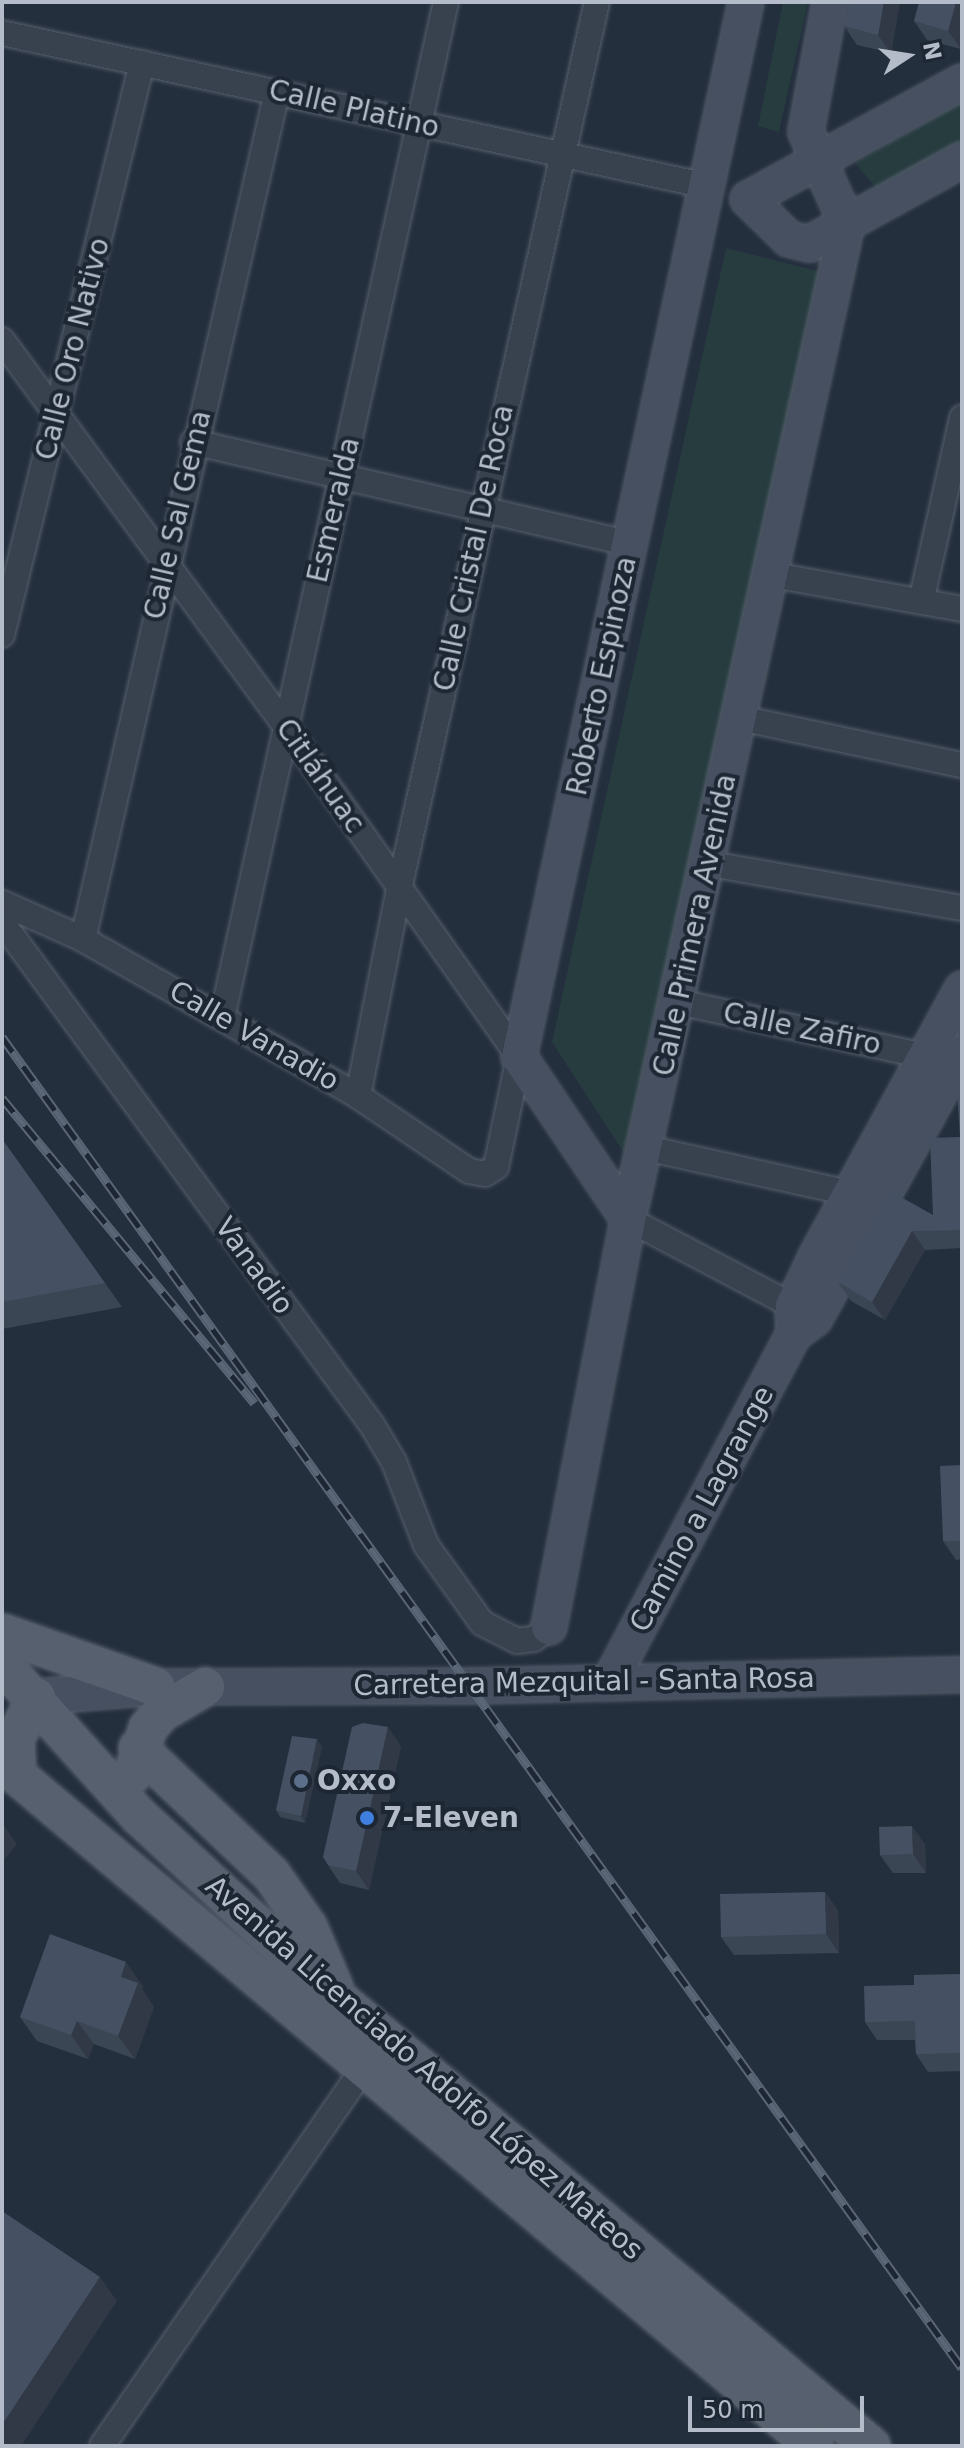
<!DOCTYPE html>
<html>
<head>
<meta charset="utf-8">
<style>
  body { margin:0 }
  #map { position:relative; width:964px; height:2448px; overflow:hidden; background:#242f3e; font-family:"DejaVu Sans",sans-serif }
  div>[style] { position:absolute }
  .green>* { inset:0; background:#263c3f }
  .roads { filter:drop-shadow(0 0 2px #565f6c) drop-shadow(0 0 2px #565f6c) }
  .street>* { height:24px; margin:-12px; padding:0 12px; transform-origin:12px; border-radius:12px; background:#38414e }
  .secondary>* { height:34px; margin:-17px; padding:0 17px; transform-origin:17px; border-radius:17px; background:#465061 }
  .primary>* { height:38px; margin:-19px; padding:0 19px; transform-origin:19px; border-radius:19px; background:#56606e }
  .rail>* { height:9px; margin-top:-4.5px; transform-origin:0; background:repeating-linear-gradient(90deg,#1d2633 0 18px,#5a6575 0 36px); box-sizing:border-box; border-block:2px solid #5a6575 }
  .wall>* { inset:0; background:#3b4654 }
  .shaded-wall>* { inset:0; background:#303945 }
  .building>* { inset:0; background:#455162 }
  .dots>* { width:22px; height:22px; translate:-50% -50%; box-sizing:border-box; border:4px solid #1d2633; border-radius:50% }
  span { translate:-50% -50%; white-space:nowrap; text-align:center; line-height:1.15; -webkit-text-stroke:8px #1d2633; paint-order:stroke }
  .street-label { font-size:28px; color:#b4bcc9 }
  .poi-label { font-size:28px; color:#b4bcc9; font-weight:700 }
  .left { translate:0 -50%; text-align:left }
  .frame { position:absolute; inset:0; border:4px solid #b4bcc9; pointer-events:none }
  .north { position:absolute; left:868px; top:16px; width:80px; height:80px; -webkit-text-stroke:6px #1d2633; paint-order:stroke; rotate:78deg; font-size:22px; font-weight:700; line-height:32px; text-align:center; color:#b4bcc9 }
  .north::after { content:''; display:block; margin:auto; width:28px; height:36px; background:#b4bcc9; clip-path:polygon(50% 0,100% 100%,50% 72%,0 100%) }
  .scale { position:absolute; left:688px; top:2396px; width:176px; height:36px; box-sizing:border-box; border:4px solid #b4bcc9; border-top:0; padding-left:10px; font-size:24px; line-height:28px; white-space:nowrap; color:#b4bcc9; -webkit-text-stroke:6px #1d2633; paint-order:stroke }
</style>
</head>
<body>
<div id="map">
  <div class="green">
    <i style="clip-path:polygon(783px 2px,808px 2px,779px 132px,758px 126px)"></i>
    <i style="clip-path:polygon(962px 102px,962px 143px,879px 191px,855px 163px)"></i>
    <i style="clip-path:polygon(726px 248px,822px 272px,624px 1153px,552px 1042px)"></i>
  </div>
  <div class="roads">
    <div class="street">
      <i style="left:2px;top:33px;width:721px;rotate:12.24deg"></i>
      <i style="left:2px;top:340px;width:478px;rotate:53.7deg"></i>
      <i style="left:285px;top:725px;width:406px;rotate:54.8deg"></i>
      <i style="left:519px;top:1057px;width:112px;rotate:101.8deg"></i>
      <i style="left:496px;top:1167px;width:13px;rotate:148deg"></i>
      <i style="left:485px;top:1174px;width:16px;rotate:-169deg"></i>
      <i style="left:469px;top:1171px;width:134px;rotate:-146deg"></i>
      <i style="left:358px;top:1096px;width:317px;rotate:-150.3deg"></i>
      <i style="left:83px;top:939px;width:89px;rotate:-156deg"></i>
      <i style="left:193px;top:442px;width:449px;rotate:13.1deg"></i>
      <i style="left:773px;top:575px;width:192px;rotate:10.2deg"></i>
      <i style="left:921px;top:602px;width:189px;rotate:-77.4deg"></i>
      <i style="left:2px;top:635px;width:589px;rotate:-76.25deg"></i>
      <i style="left:740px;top:718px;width:227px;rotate:12deg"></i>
      <i style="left:710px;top:864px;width:256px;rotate:9.9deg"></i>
      <i style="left:2px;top:922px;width:624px;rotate:53.66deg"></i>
      <i style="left:372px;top:1425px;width:43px;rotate:59.3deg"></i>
      <i style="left:394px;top:1462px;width:89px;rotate:68.9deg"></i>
      <i style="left:426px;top:1545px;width:96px;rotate:54.3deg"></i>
      <i style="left:482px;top:1623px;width:39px;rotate:27deg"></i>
      <i style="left:517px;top:1641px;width:17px;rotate:-7deg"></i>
      <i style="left:534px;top:1639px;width:19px;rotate:-39deg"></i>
      <i style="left:83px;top:939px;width:869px;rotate:-77.1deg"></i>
      <i style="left:679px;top:1002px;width:252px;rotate:12.4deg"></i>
      <i style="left:222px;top:1018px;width:1040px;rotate:-77.57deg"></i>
      <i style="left:358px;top:1096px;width:211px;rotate:-78.8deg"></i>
      <i style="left:399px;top:889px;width:909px;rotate:-77.42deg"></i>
      <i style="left:646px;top:1148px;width:208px;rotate:12.5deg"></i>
      <i style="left:628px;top:1219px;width:201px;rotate:27.8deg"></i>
      <i style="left:102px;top:2446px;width:460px;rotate:-55.3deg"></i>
    </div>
    <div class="secondary">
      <i style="left:830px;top:2px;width:132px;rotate:100.5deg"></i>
      <i style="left:806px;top:132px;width:101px;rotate:66deg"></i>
      <i style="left:962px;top:82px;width:244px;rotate:151.3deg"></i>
      <i style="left:748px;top:199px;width:57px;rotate:44.3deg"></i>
      <i style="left:789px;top:239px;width:21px;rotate:14deg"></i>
      <i style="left:809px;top:244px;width:175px;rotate:-28.8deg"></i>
      <i style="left:628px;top:1219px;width:195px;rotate:-123.9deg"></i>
      <i style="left:519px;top:1057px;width:1079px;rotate:-77.86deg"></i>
      <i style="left:794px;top:1334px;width:28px;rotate:-92deg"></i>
      <i style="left:793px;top:1306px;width:54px;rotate:-64.9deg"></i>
      <i style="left:816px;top:1257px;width:305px;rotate:-61.4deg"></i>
      <i style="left:549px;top:1627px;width:416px;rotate:-79deg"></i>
      <i style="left:628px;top:1219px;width:1019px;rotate:-77.59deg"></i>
      <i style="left:609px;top:1683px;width:395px;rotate:-62.1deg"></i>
      <i style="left:794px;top:1334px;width:26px;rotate:-37deg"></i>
      <i style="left:815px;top:1318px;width:303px;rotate:-61deg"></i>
      <i style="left:36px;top:1697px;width:120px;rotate:-4.8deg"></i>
      <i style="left:156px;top:1687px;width:314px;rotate:-0.2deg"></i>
      <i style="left:470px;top:1686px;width:492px;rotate:-1.3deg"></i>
    </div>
    <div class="primary">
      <i style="left:2px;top:1633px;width:163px;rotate:19.3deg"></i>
      <i style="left:2px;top:1664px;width:205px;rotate:48deg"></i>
      <i style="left:139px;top:1816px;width:249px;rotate:42.7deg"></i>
      <i style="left:322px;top:1985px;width:717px;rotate:40.02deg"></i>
      <i style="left:138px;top:1748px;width:183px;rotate:43.5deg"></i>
      <i style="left:271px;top:1874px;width:65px;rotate:55.1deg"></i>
      <i style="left:308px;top:1927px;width:66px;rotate:66.9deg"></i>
      <i style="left:2px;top:1763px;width:1061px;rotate:40.07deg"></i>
      <i style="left:133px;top:1774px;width:48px;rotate:-71.9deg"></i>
      <i style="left:148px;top:1728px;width:21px;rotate:-49deg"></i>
      <i style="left:162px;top:1712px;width:50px;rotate:-30.2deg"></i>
      <i style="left:17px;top:1775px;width:36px;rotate:-93deg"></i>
      <i style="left:15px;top:1739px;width:47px;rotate:-63.4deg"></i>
    </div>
  </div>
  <div class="rail">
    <i style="left:2px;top:1037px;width:1641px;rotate:54.2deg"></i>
    <i style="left:2px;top:1098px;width:396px;rotate:50.4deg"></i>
  </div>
  <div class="wall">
    <i style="clip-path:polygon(900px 2px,891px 53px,857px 45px,844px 26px)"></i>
    <i style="clip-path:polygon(962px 2px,961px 49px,927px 40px,914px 21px)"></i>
    <i style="clip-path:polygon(962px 1088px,962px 1248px,925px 1250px,885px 1320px,851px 1301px,838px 1282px,933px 1215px,960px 1137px)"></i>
    <i style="clip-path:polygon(2px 1139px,105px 1283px,122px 1307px,2px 1329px)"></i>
    <i style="clip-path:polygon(962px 1465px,962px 1559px,956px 1560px,943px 1541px)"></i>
    <i style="clip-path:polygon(322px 1746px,305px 1823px,280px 1817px,276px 1810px)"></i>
    <i style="clip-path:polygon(401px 1746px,369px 1890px,340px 1883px,328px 1865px)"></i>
    <i style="clip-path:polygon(925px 1844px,926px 1873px,893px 1873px,880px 1855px)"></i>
    <i style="clip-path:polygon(838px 1910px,839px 1953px,734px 1955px,721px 1937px)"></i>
    <i style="clip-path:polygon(962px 1974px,962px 2071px,928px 2072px,916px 2054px,915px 2040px,877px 2040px,865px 2022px,914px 1985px)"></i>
    <i style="clip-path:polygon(143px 1986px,142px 1989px,154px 2007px,135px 2059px,94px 2044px,88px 2059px,37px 2041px,20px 2017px)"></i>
  </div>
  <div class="shaded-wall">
    <i style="clip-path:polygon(884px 2px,900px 2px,891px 53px,878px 35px)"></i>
    <i style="clip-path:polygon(956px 2px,962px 2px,961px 49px,948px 31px)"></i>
    <i style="clip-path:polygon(912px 1231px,925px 1250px,885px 1320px,872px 1302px)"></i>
    <i style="clip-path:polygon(388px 1727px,401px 1746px,369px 1890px,356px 1871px)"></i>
    <i style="clip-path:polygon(317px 1739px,322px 1746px,305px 1823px,301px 1816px)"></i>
    <i style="clip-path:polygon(2px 1823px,17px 1844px,2px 1862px)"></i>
    <i style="clip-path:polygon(912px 1826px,925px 1844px,926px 1873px,913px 1854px)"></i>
    <i style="clip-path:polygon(825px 1892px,838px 1910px,839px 1953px,826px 1934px)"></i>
    <i style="clip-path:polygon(126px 1962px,143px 1986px,142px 1989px,154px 2007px,135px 2059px,118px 2036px,121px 1977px)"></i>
    <i style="clip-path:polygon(77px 2021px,94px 2044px,88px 2059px,71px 2035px)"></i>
    <i style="clip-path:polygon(100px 2277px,117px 2301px,21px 2446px,2px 2446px,2px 2425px)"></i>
  </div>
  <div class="building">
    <i style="clip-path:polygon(849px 2px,884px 2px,878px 35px,844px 26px)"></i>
    <i style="clip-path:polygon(919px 2px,956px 2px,948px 31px,914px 21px)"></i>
    <i style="clip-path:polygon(957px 1088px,962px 1088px,962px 1230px,912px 1231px,872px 1302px,838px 1282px,890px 1191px,933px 1215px,930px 1138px,960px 1137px)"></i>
    <i style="clip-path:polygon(2px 1139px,105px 1283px,2px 1302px)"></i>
    <i style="clip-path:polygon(962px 1465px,962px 1541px,943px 1541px,940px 1466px)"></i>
    <i style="clip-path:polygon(363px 1723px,388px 1727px,356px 1871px,328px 1865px,323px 1857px,352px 1727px)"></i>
    <i style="clip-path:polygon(292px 1736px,317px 1739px,301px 1816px,276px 1810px)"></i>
    <i style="clip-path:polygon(912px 1826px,913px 1854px,880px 1855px,879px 1827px)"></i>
    <i style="clip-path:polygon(825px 1892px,826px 1934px,721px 1937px,720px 1894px)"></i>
    <i style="clip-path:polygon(50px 1934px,126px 1962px,121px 1977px,138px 1983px,118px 2036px,77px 2021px,71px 2035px,20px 2017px)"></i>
    <i style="clip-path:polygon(962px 1974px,962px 2053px,916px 2054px,915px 2021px,865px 2022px,864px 1986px,914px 1985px,914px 1975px)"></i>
    <i style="clip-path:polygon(2px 2211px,100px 2277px,2px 2425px)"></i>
  </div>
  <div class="dots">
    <i style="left:301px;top:1781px;background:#5c6f8a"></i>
    <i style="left:367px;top:1818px;background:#3f7fe0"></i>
  </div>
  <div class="street-label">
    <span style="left:354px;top:109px;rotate:13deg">Calle Platino</span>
    <span style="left:73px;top:349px;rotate:-76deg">Calle Oro Nativo</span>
    <span style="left:334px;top:510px;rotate:-77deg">Esmeralda</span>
    <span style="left:178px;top:515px;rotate:-77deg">Calle Sal Gema</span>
    <span style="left:474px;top:548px;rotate:-78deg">Calle Cristal De Roca</span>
    <span style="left:602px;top:676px;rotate:-78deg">Roberto Espinoza</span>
    <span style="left:320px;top:776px;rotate:55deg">Citláhuac</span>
    <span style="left:695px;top:925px;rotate:-78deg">Calle Primera Avenida</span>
    <span style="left:802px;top:1029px;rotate:12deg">Calle Zafiro</span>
    <span style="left:254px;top:1036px;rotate:30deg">Calle Vanadio</span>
    <span style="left:254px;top:1266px;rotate:54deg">Vanadio</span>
    <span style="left:702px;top:1509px;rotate:-62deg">Camino a Lagrange</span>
    <span style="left:584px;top:1682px;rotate:-1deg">Carretera Mezquital - Santa Rosa</span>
    <span style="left:424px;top:2068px;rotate:41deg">Avenida Licenciado Adolfo López Mateos</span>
  </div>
  <div class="poi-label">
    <span class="left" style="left:317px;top:1781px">Oxxo</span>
    <span class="left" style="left:383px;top:1818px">7-Eleven</span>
  </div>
  <div class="frame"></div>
  <div class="north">N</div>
  <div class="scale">50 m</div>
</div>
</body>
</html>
